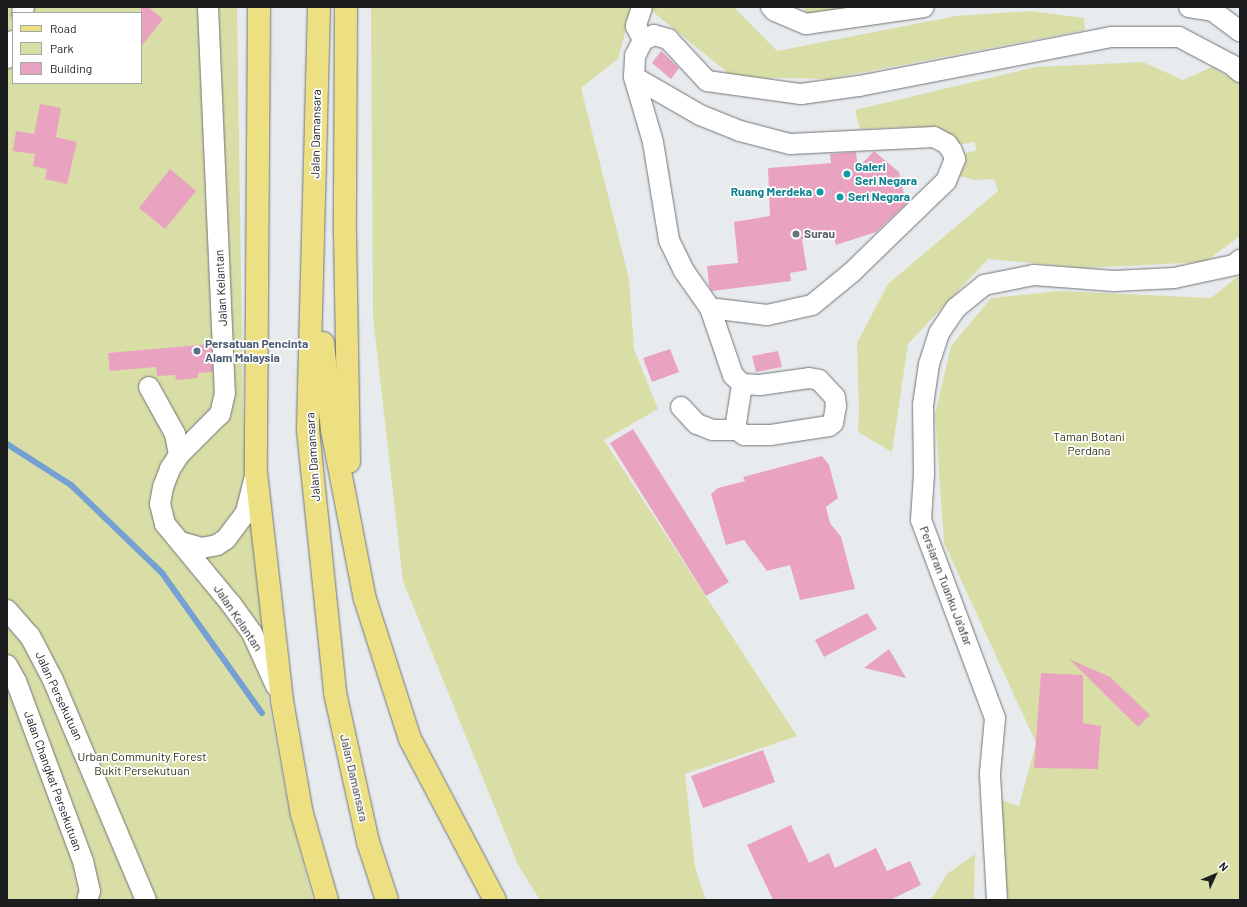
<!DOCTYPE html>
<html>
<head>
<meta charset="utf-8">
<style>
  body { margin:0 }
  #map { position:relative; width:1247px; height:907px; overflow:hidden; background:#e8ebee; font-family:Barlow,sans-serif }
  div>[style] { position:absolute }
  .green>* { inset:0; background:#d9dea7 }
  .stream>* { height:6px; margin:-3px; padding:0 3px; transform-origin:3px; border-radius:3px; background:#74a0d4 }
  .building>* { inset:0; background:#e9a3c0 }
  .roads { filter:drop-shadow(0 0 1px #717476) drop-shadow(0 0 1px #717476) }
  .minor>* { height:20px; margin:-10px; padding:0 10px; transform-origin:10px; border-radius:10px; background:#fff }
  .major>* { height:22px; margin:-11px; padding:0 11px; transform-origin:11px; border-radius:11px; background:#ece083 }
  .dots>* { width:11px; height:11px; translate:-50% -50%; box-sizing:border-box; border:2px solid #fff; border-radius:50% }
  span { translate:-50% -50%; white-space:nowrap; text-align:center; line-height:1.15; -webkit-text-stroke:3.5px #fff; paint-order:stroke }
  .street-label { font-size:12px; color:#1c1d1e }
  .culture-label { font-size:12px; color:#0d838f; font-weight:700 }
  .left { translate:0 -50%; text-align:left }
  .right { translate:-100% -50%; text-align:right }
  .worship-label { font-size:12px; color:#5b616d; font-weight:700 }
  .service-label { font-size:12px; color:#4e5e75; font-weight:700 }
  .park-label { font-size:12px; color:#323314 }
  .frame { position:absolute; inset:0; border:8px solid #1c1d1e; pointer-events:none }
  .legend { position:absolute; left:12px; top:12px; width:130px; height:72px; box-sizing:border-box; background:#fff; border:1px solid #a4a5a5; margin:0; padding:5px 7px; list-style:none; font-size:12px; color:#1c1d1e }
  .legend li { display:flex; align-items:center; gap:8px; height:20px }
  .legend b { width:20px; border:1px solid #a4a5a5 }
  .north { position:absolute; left:1195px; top:855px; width:40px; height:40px; -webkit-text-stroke:3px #fff; paint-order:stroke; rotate:46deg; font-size:11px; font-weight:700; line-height:16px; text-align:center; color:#1c1d1e }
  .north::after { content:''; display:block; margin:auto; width:14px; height:18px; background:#1c1d1e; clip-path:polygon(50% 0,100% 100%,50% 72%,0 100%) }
</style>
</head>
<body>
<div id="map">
  <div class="green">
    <i style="clip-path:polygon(evenodd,7px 7px,237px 7px,243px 410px,268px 699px,290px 815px,313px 900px,7px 900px,7px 7px,13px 13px,141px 13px,141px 83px,13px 83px,13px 13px)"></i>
    <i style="clip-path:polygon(371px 7px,632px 7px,618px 59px,581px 88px,629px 279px,634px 349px,658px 409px,604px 440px,797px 736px,685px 774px,695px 867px,706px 900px,540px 900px,518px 865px,403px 581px,373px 317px)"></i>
    <i style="clip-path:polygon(647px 7px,734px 7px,777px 51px,956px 16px,1030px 11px,1084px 18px,1085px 30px,828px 79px,733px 77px)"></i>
    <i style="clip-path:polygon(803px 7px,853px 7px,808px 14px)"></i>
    <i style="clip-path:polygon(1143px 62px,1183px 80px,1212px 67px,1240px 84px,1240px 236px,1205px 262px,1086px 268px,988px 259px,908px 344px,892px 452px,858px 432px,859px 412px,857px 343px,888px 284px,998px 191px,994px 179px,975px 180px,960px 176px,961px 155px,977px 150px,974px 142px,957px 145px,946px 132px,916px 127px,860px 129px,855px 110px,1036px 67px)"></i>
    <i style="clip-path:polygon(1240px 275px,1240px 900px,1004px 900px,998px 799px,1019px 806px,1036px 743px,944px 543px,935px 414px,951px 346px,991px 298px,1060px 291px,1211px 298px)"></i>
    <i style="clip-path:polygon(975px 854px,974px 900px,931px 900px,947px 874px)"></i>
  </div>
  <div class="stream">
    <i style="left:7px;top:444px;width:76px;rotate:32.6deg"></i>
    <i style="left:71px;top:485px;width:127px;rotate:44deg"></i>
    <i style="left:162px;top:573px;width:172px;rotate:54.5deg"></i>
  </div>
  <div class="building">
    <i style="clip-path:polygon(141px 7px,148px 7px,163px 19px,141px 47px)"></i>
    <i style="clip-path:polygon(661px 51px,679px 68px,671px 79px,652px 63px)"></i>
    <i style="clip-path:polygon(40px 104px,61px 108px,56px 137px,77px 142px,67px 184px,45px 179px,47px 169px,33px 166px,35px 154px,13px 151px,16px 131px,34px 134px)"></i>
    <i style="clip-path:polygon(874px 151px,899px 172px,906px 204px,876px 232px,836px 245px,833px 233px,802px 239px,807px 270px,790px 273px,791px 281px,712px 291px,709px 286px,707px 266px,738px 263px,734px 222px,770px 216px,768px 168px,831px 163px,830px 154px,856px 152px,858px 168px)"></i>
    <i style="clip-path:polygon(170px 169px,196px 191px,165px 229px,139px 208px)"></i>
    <i style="clip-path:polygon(211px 344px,213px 372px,198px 373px,198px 378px,176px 380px,175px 375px,157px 376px,156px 367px,110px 371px,108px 353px)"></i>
    <i style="clip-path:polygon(670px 349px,679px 372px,652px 382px,643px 358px)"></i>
    <i style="clip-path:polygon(778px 351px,782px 367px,756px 372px,752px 356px)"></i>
    <i style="clip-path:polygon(633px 429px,729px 582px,706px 596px,610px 443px)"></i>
    <i style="clip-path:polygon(822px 456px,829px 465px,838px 498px,826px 507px,830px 523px,841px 537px,855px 589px,800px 600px,790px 565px,767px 571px,744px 540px,726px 545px,711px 494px,718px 488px,745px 481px,743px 477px)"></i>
    <i style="clip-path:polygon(867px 613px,877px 629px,824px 657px,815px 640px)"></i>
    <i style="clip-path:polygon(889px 649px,906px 678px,864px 668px)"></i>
    <i style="clip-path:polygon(1069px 659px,1110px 677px,1150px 715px,1138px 727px)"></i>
    <i style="clip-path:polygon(1041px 673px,1083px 675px,1083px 723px,1101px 726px,1098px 769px,1034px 768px)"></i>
    <i style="clip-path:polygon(763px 750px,775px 782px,703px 808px,691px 776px)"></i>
    <i style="clip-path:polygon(791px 825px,809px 863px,829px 853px,835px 868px,876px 848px,887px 871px,910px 861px,921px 885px,890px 900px,773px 900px,747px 845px)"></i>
  </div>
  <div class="roads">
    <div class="minor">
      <i style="left:208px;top:7px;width:386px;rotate:87.5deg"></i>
      <i style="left:225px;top:393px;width:22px;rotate:103deg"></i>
      <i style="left:220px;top:414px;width:58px;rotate:135deg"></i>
      <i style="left:179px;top:455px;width:17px;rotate:123deg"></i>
      <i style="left:170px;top:469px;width:19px;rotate:111deg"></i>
      <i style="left:163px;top:487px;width:17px;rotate:100deg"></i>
      <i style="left:160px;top:504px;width:21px;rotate:76deg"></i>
      <i style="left:165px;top:524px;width:104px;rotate:50.5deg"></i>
      <i style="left:231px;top:604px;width:36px;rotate:54deg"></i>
      <i style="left:252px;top:633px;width:58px;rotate:65.6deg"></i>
      <i style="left:642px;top:7px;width:20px;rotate:108deg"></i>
      <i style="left:636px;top:26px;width:16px;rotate:63deg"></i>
      <i style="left:771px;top:7px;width:6px;rotate:45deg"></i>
      <i style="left:775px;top:11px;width:34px;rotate:23deg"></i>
      <i style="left:806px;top:24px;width:119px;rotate:-8.2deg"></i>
      <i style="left:1189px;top:7px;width:24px;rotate:9deg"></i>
      <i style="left:1213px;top:11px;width:34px;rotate:37deg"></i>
      <i style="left:22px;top:13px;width:6px;rotate:-72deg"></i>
      <i style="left:7px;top:58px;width:18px;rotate:-71deg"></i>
      <i style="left:634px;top:77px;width:76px;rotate:29.9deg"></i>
      <i style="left:700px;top:115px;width:43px;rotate:21.8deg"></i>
      <i style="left:740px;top:131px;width:52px;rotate:14.6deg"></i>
      <i style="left:790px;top:144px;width:144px;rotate:-2.8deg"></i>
      <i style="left:934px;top:137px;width:15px;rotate:28deg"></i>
      <i style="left:947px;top:144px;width:9px;rotate:54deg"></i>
      <i style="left:952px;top:151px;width:9px;rotate:69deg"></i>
      <i style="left:955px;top:159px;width:24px;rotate:112deg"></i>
      <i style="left:946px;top:181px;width:132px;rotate:135.9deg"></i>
      <i style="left:851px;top:273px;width:50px;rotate:140.6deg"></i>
      <i style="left:812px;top:305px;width:46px;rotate:167.5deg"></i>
      <i style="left:767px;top:315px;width:57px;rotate:-173deg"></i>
      <i style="left:710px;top:308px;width:45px;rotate:-125.1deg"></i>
      <i style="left:684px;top:271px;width:34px;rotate:-116deg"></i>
      <i style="left:669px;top:240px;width:99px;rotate:-99.3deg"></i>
      <i style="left:653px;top:142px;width:68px;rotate:-106.3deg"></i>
      <i style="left:634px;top:77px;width:21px;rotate:-87deg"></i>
      <i style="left:635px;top:56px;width:18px;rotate:-63deg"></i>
      <i style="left:643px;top:40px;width:12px;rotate:-24deg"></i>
      <i style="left:654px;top:35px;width:15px;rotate:16deg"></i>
      <i style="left:668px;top:39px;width:57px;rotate:47.1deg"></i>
      <i style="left:707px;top:81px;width:95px;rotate:7.9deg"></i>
      <i style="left:801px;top:94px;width:59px;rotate:-7.9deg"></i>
      <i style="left:859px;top:86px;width:257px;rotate:-11deg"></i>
      <i style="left:1111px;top:37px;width:68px"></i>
      <i style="left:1179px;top:37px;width:60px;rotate:27.8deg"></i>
      <i style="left:1232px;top:65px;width:11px;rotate:41deg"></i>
      <i style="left:710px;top:308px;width:71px;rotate:71.1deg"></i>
      <i style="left:733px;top:375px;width:13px;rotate:45deg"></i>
      <i style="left:742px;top:384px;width:18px;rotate:3deg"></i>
      <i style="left:760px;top:385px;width:49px;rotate:-8.1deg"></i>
      <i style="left:809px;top:378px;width:10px;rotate:11deg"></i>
      <i style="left:819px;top:380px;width:23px;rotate:47deg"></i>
      <i style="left:835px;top:397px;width:9px;rotate:84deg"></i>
      <i style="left:836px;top:406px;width:17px;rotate:100deg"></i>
      <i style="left:833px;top:423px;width:5px;rotate:143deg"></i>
      <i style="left:829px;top:426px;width:60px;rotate:171.3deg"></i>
      <i style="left:770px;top:435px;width:26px;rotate:180deg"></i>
      <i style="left:744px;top:435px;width:9px;rotate:-144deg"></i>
      <i style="left:737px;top:430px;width:7px;rotate:-98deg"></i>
      <i style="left:736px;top:423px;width:39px;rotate:-81deg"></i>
      <i style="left:149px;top:387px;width:54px;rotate:61deg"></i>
      <i style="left:175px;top:434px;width:21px;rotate:79deg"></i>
      <i style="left:681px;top:407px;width:23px;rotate:47deg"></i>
      <i style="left:697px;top:424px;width:17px;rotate:21deg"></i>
      <i style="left:713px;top:430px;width:24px"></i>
      <i style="left:181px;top:542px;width:22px;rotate:16deg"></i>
      <i style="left:202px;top:548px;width:15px;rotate:-11deg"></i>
      <i style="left:217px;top:545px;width:11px;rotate:-34deg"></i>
      <i style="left:226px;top:539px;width:34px;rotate:-53deg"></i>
      <i style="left:246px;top:512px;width:36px;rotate:-76deg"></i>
      <i style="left:7px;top:610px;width:35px;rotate:49deg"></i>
      <i style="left:30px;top:636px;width:50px;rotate:62.4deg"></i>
      <i style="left:53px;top:680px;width:239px;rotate:67.1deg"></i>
      <i style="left:7px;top:665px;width:18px;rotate:61deg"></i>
      <i style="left:16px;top:681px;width:192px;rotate:69.6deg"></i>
      <i style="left:83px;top:861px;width:31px;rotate:77deg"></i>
      <i style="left:90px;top:891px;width:9px;rotate:108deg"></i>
      <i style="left:997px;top:900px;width:127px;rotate:-93.2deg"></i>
      <i style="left:990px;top:773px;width:55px;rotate:-84.8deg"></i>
      <i style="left:995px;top:718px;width:211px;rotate:-110.5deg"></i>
      <i style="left:921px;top:520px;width:46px;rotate:-86.3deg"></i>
      <i style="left:924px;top:474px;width:69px;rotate:-90.8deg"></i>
      <i style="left:923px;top:405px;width:41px;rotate:-81.7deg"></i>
      <i style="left:929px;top:364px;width:33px;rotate:-72deg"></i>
      <i style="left:939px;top:333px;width:30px;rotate:-56deg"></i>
      <i style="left:956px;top:308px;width:36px;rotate:-39deg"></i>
      <i style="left:984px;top:285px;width:51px;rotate:-11.3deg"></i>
      <i style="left:1034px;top:275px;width:80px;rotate:4.3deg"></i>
      <i style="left:1114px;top:281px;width:60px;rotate:-2.9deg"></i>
      <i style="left:1174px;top:278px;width:61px;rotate:-12.2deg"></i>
      <i style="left:1234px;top:265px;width:8px;rotate:-40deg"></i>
    </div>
    <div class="major">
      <i style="left:259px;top:7px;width:465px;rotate:90.4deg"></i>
      <i style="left:256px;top:472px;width:230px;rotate:83.5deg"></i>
      <i style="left:282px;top:701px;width:115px;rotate:80deg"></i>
      <i style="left:302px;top:814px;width:90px;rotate:73.8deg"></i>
      <i style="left:319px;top:7px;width:423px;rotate:91.5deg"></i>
      <i style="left:308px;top:430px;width:264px;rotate:84.1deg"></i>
      <i style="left:335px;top:693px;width:153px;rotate:77.5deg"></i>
      <i style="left:368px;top:842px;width:61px;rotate:71.9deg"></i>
      <i style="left:346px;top:7px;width:227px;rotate:90.3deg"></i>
      <i style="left:345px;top:234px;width:228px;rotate:89deg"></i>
      <i style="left:323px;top:343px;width:87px;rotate:84.1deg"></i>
      <i style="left:332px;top:430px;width:172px;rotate:79deg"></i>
      <i style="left:365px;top:599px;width:147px;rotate:72.2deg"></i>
      <i style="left:410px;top:739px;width:182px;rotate:62.2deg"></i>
    </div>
  </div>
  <div class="dots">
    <i style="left:847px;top:174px;background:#0f9aa8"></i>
    <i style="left:820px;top:192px;background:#0f9aa8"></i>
    <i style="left:840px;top:197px;background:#0f9aa8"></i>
    <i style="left:796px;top:234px;background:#6b7280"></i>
    <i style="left:197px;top:351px;background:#5c6f8a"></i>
  </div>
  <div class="street-label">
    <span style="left:316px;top:134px;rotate:-89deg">Jalan Damansara</span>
    <span style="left:221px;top:288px;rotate:-93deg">Jalan Kelantan</span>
    <span style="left:313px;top:457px;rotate:-94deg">Jalan Damansara</span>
    <span style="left:946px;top:586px;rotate:69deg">Persiaran Tuanku Ja'afar</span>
    <span style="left:238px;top:618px;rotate:56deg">Jalan Kelantan</span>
    <span style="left:59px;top:696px;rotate:65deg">Jalan Persekutuan</span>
    <span style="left:354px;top:778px;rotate:77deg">Jalan Damansara</span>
    <span style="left:53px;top:781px;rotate:70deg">Jalan Changkat Persekutuan</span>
  </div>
  <div class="culture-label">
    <span class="left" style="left:855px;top:174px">Galeri<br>Seri Negara</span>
    <span class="right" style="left:812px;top:192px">Ruang Merdeka</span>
    <span class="left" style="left:848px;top:197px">Seri Negara</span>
  </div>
  <div class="worship-label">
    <span class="left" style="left:804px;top:234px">Surau</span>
  </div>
  <div class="service-label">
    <span class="left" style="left:205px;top:351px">Persatuan Pencinta<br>Alam Malaysia</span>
  </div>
  <div class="park-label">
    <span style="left:1089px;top:444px">Taman Botani<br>Perdana</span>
    <span style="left:142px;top:764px">Urban Community Forest<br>Bukit Persekutuan</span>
  </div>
  <div class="frame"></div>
  <ul class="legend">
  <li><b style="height:5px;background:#ece083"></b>Road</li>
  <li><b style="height:11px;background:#d9dea7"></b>Park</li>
  <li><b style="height:11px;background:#e9a3c0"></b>Building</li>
  </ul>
  <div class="north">N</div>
</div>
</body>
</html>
